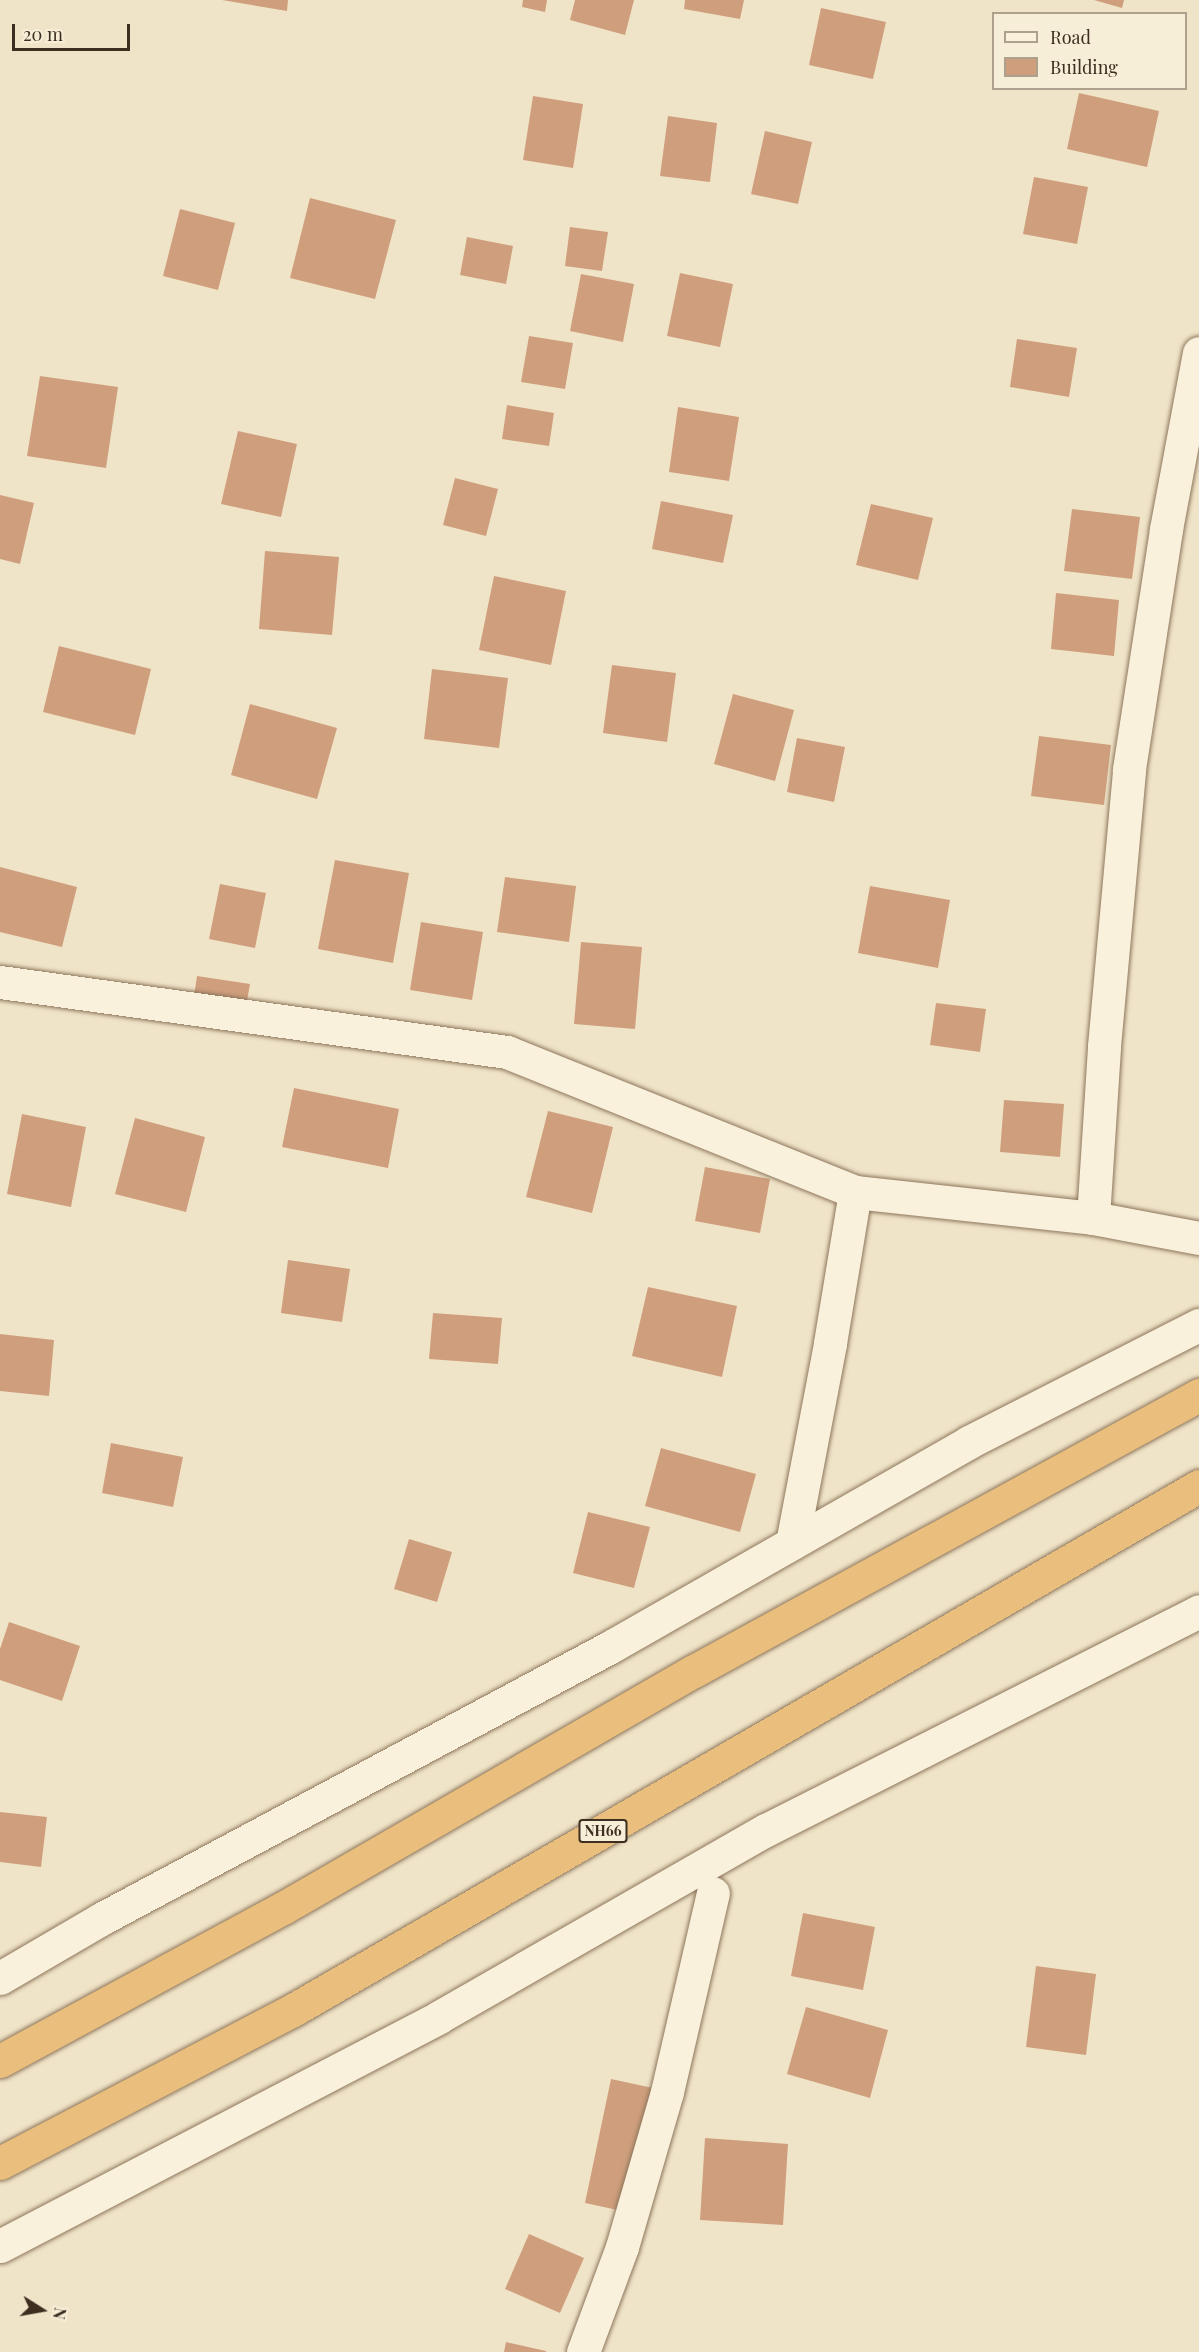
<!DOCTYPE html>
<html>
<head>
<meta charset="utf-8">
<style>
  body { margin:0 }
  #map { position:relative; width:1199px; height:2352px; overflow:hidden; background:#f0e4c8; font-family:"Playfair Display",serif }
  div>[style] { position:absolute }
  .building>* { inset:0; background:#cf9f7d }
  .roads { filter:drop-shadow(0 0 2px #8d765c) drop-shadow(0 0 2px #8d765c) }
  .minor>* { height:33px; margin:-16.5px; padding:0 16.5px; transform-origin:16.5px; border-radius:16.5px; background:#faf1dc }
  .tertiary>* { height:33px; margin:-16.5px; padding:0 16.5px; transform-origin:16.5px; border-radius:16.5px; background:#faf1dc }
  .trunk>* { height:33px; margin:-16.5px; padding:0 16.5px; transform-origin:16.5px; border-radius:16.5px; background:#eabe7c }
  span { translate:-50% -50%; white-space:nowrap; text-align:center; line-height:1.15; -webkit-text-stroke:5px #f7eed8; paint-order:stroke }
  .shield-label span { padding:2px 4px; background:#f7eed8; border:2px solid; border-radius:4px; -webkit-text-stroke-width:0 }
  .shield-label { font-size:14px; color:#3d2e20; font-weight:700 }
  .legend { position:absolute; left:992px; top:12px; width:195px; height:78px; box-sizing:border-box; background:#f7eed8; border:2px solid #ada18e; margin:0; padding:8px 10px; list-style:none; font-size:18px; color:#3d2e20 }
  .legend li { display:flex; align-items:center; gap:12px; height:30px }
  .legend b { width:30px; border:2px solid #ada18e }
  .north { position:absolute; left:12px; top:2280px; width:60px; height:60px; -webkit-text-stroke:4px #f7eed8; paint-order:stroke; rotate:101deg; font-size:16px; font-weight:700; line-height:24px; text-align:center; color:#3d2e20 }
  .north::after { content:''; display:block; margin:auto; width:21px; height:27px; background:#3d2e20; clip-path:polygon(50% 0,100% 100%,50% 72%,0 100%) }
  .scale { position:absolute; left:12px; top:24px; width:118px; height:27px; box-sizing:border-box; border:3px solid #3d2e20; border-top:0; padding-left:8px; font-size:18px; line-height:21px; white-space:nowrap; color:#3d2e20; -webkit-text-stroke:4px #f7eed8; paint-order:stroke }
</style>
</head>
<body>
<div id="map">
  <div class="building">
    <i style="clip-path:polygon(222px 0,288px 0,287px 11px)"></i>
    <i style="clip-path:polygon(523px 0,547px 0,545px 12px,522px 7px)"></i>
    <i style="clip-path:polygon(575px 0,634px 0,625px 35px,570px 20px)"></i>
    <i style="clip-path:polygon(685px 0,744px 0,740px 19px,684px 9px)"></i>
    <i style="clip-path:polygon(1094px 0,1124px 0,1122px 8px)"></i>
    <i style="clip-path:polygon(821px 8px,886px 22px,873px 79px,809px 65px)"></i>
    <i style="clip-path:polygon(1079px 93px,1159px 111px,1147px 167px,1067px 149px)"></i>
    <i style="clip-path:polygon(533px 96px,583px 104px,573px 168px,523px 160px)"></i>
    <i style="clip-path:polygon(668px 116px,717px 123px,710px 182px,660px 176px)"></i>
    <i style="clip-path:polygon(765px 131px,812px 142px,798px 204px,751px 194px)"></i>
    <i style="clip-path:polygon(1034px 177px,1088px 187px,1077px 244px,1023px 234px)"></i>
    <i style="clip-path:polygon(310px 198px,396px 220px,375px 299px,290px 278px)"></i>
    <i style="clip-path:polygon(180px 209px,235px 223px,218px 290px,163px 276px)"></i>
    <i style="clip-path:polygon(570px 227px,608px 232px,602px 271px,565px 266px)"></i>
    <i style="clip-path:polygon(467px 237px,513px 246px,506px 284px,460px 275px)"></i>
    <i style="clip-path:polygon(680px 273px,733px 284px,720px 347px,667px 336px)"></i>
    <i style="clip-path:polygon(581px 274px,634px 284px,623px 342px,570px 331px)"></i>
    <i style="clip-path:polygon(529px 336px,573px 343px,565px 389px,521px 382px)"></i>
    <i style="clip-path:polygon(1017px 339px,1077px 348px,1069px 397px,1010px 387px)"></i>
    <i style="clip-path:polygon(40px 376px,118px 387px,106px 468px,27px 456px)"></i>
    <i style="clip-path:polygon(507px 405px,554px 413px,549px 446px,502px 439px)"></i>
    <i style="clip-path:polygon(678px 407px,739px 417px,729px 481px,669px 472px)"></i>
    <i style="clip-path:polygon(238px 431px,297px 444px,281px 517px,221px 504px)"></i>
    <i style="clip-path:polygon(455px 478px,498px 489px,486px 536px,443px 525px)"></i>
    <i style="clip-path:polygon(0 495px,34px 503px,20px 564px,0 559px)"></i>
    <i style="clip-path:polygon(661px 501px,733px 515px,723px 563px,652px 549px)"></i>
    <i style="clip-path:polygon(871px 504px,933px 518px,918px 580px,856px 565px)"></i>
    <i style="clip-path:polygon(1072px 509px,1140px 517px,1132px 579px,1064px 571px)"></i>
    <i style="clip-path:polygon(265px 551px,339px 557px,332px 635px,259px 629px)"></i>
    <i style="clip-path:polygon(494px 576px,566px 591px,551px 665px,479px 650px)"></i>
    <i style="clip-path:polygon(1056px 593px,1119px 600px,1114px 656px,1051px 649px)"></i>
    <i style="clip-path:polygon(59px 646px,151px 669px,135px 735px,43px 712px)"></i>
    <i style="clip-path:polygon(612px 665px,676px 673px,667px 742px,603px 733px)"></i>
    <i style="clip-path:polygon(432px 669px,508px 678px,499px 748px,424px 739px)"></i>
    <i style="clip-path:polygon(733px 694px,794px 710px,775px 781px,714px 764px)"></i>
    <i style="clip-path:polygon(250px 704px,337px 728px,317px 799px,231px 775px)"></i>
    <i style="clip-path:polygon(1039px 736px,1111px 745px,1104px 805px,1031px 796px)"></i>
    <i style="clip-path:polygon(797px 738px,845px 747px,834px 802px,787px 792px)"></i>
    <i style="clip-path:polygon(335px 860px,409px 873px,393px 963px,318px 949px)"></i>
    <i style="clip-path:polygon(0 867px,77px 887px,62px 947px,0 932px)"></i>
    <i style="clip-path:polygon(505px 877px,576px 886px,569px 942px,497px 932px)"></i>
    <i style="clip-path:polygon(220px 884px,266px 893px,255px 948px,209px 939px)"></i>
    <i style="clip-path:polygon(870px 886px,950px 900px,938px 968px,858px 953px)"></i>
    <i style="clip-path:polygon(421px 922px,483px 932px,472px 1000px,410px 990px)"></i>
    <i style="clip-path:polygon(581px 942px,642px 947px,635px 1029px,574px 1024px)"></i>
    <i style="clip-path:polygon(197px 976px,250px 984px,245px 1012px,193px 1003px)"></i>
    <i style="clip-path:polygon(936px 1003px,986px 1009px,980px 1052px,930px 1045px)"></i>
    <i style="clip-path:polygon(294px 1088px,399px 1109px,388px 1168px,282px 1147px)"></i>
    <i style="clip-path:polygon(1004px 1100px,1064px 1104px,1060px 1157px,1000px 1152px)"></i>
    <i style="clip-path:polygon(548px 1111px,613px 1127px,592px 1213px,526px 1197px)"></i>
    <i style="clip-path:polygon(22px 1114px,86px 1127px,71px 1207px,7px 1194px)"></i>
    <i style="clip-path:polygon(135px 1118px,205px 1137px,186px 1212px,115px 1194px)"></i>
    <i style="clip-path:polygon(705px 1167px,770px 1179px,760px 1233px,695px 1221px)"></i>
    <i style="clip-path:polygon(288px 1260px,350px 1269px,342px 1322px,281px 1313px)"></i>
    <i style="clip-path:polygon(648px 1287px,737px 1306px,722px 1377px,632px 1356px)"></i>
    <i style="clip-path:polygon(433px 1313px,502px 1318px,498px 1364px,429px 1359px)"></i>
    <i style="clip-path:polygon(0 1334px,54px 1340px,49px 1396px,0 1391px)"></i>
    <i style="clip-path:polygon(111px 1443px,183px 1457px,173px 1507px,102px 1493px)"></i>
    <i style="clip-path:polygon(661px 1448px,756px 1474px,740px 1532px,645px 1506px)"></i>
    <i style="clip-path:polygon(588px 1512px,650px 1527px,634px 1588px,573px 1573px)"></i>
    <i style="clip-path:polygon(409px 1539px,452px 1552px,437px 1602px,394px 1589px)"></i>
    <i style="clip-path:polygon(9px 1622px,80px 1646px,62px 1701px,0 1680px,0 1649px)"></i>
    <i style="clip-path:polygon(0 1812px,47px 1817px,41px 1867px,0 1862px)"></i>
    <i style="clip-path:polygon(803px 1913px,875px 1927px,863px 1990px,791px 1976px)"></i>
    <i style="clip-path:polygon(1036px 1966px,1096px 1974px,1086px 2055px,1026px 2047px)"></i>
    <i style="clip-path:polygon(806px 2007px,888px 2030px,870px 2098px,787px 2074px)"></i>
    <i style="clip-path:polygon(611px 2079px,653px 2088px,627px 2212px,585px 2203px)"></i>
    <i style="clip-path:polygon(705px 2138px,788px 2144px,783px 2225px,700px 2220px)"></i>
    <i style="clip-path:polygon(529px 2234px,584px 2258px,560px 2313px,505px 2289px)"></i>
    <i style="clip-path:polygon(506px 2342px,546px 2351px,546px 2352px,504px 2352px)"></i>
  </div>
  <div class="roads">
    <div class="minor">
      <i style="left:0;top:982px;width:512px;rotate:7.86deg"></i>
      <i style="left:507px;top:1052px;width:375px;rotate:21.9deg"></i>
      <i style="left:855px;top:1192px;width:239px;rotate:6.2deg"></i>
      <i style="left:1093px;top:1218px;width:108px;rotate:10.7deg"></i>
      <i style="left:1093px;top:1218px;width:172px;rotate:-86.3deg"></i>
      <i style="left:1104px;top:1046px;width:278px;rotate:-84.8deg"></i>
      <i style="left:1129px;top:769px;width:243px;rotate:-81.2deg"></i>
      <i style="left:1166px;top:529px;width:179px;rotate:-79.4deg"></i>
      <i style="left:792px;top:1543px;width:204px;rotate:-79.2deg"></i>
      <i style="left:830px;top:1343px;width:153px;rotate:-80.6deg"></i>
      <i style="left:583px;top:2352px;width:112px;rotate:-69.6deg"></i>
      <i style="left:622px;top:2247px;width:161px;rotate:-73.8deg"></i>
      <i style="left:667px;top:2092px;width:204px;rotate:-77deg"></i>
    </div>
    <div class="tertiary">
      <i style="left:0;top:1978px;width:117px;rotate:-30.3deg"></i>
      <i style="left:101px;top:1919px;width:579px;rotate:-28.11deg"></i>
      <i style="left:612px;top:1646px;width:411px;rotate:-29.7deg"></i>
      <i style="left:969px;top:1442px;width:258px;rotate:-27deg"></i>
      <i style="left:0;top:2246px;width:495px;rotate:-27.5deg"></i>
      <i style="left:439px;top:2017px;width:377px;rotate:-29.8deg"></i>
      <i style="left:766px;top:1830px;width:485px;rotate:-26.8deg"></i>
    </div>
    <div class="trunk">
      <i style="left:0;top:2061px;width:322px;rotate:-28.4deg"></i>
      <i style="left:283px;top:1908px;width:474px;rotate:-30deg"></i>
      <i style="left:694px;top:1671px;width:576px;rotate:-28.66deg"></i>
      <i style="left:0;top:2163px;width:331px;rotate:-27.6deg"></i>
      <i style="left:293px;top:2010px;width:1047px;rotate:-30.04deg"></i>
    </div>
  </div>
  <div class="shield-label">
    <span style="left:603px;top:1831px">NH66</span>
  </div>
  <ul class="legend">
  <li><b style="height:8px;background:#faf1dc"></b>Road</li>
  <li><b style="height:16px;background:#cf9f7d"></b>Building</li>
  </ul>
  <div class="north">N</div>
  <div class="scale">20 m</div>
</div>
</body>
</html>
